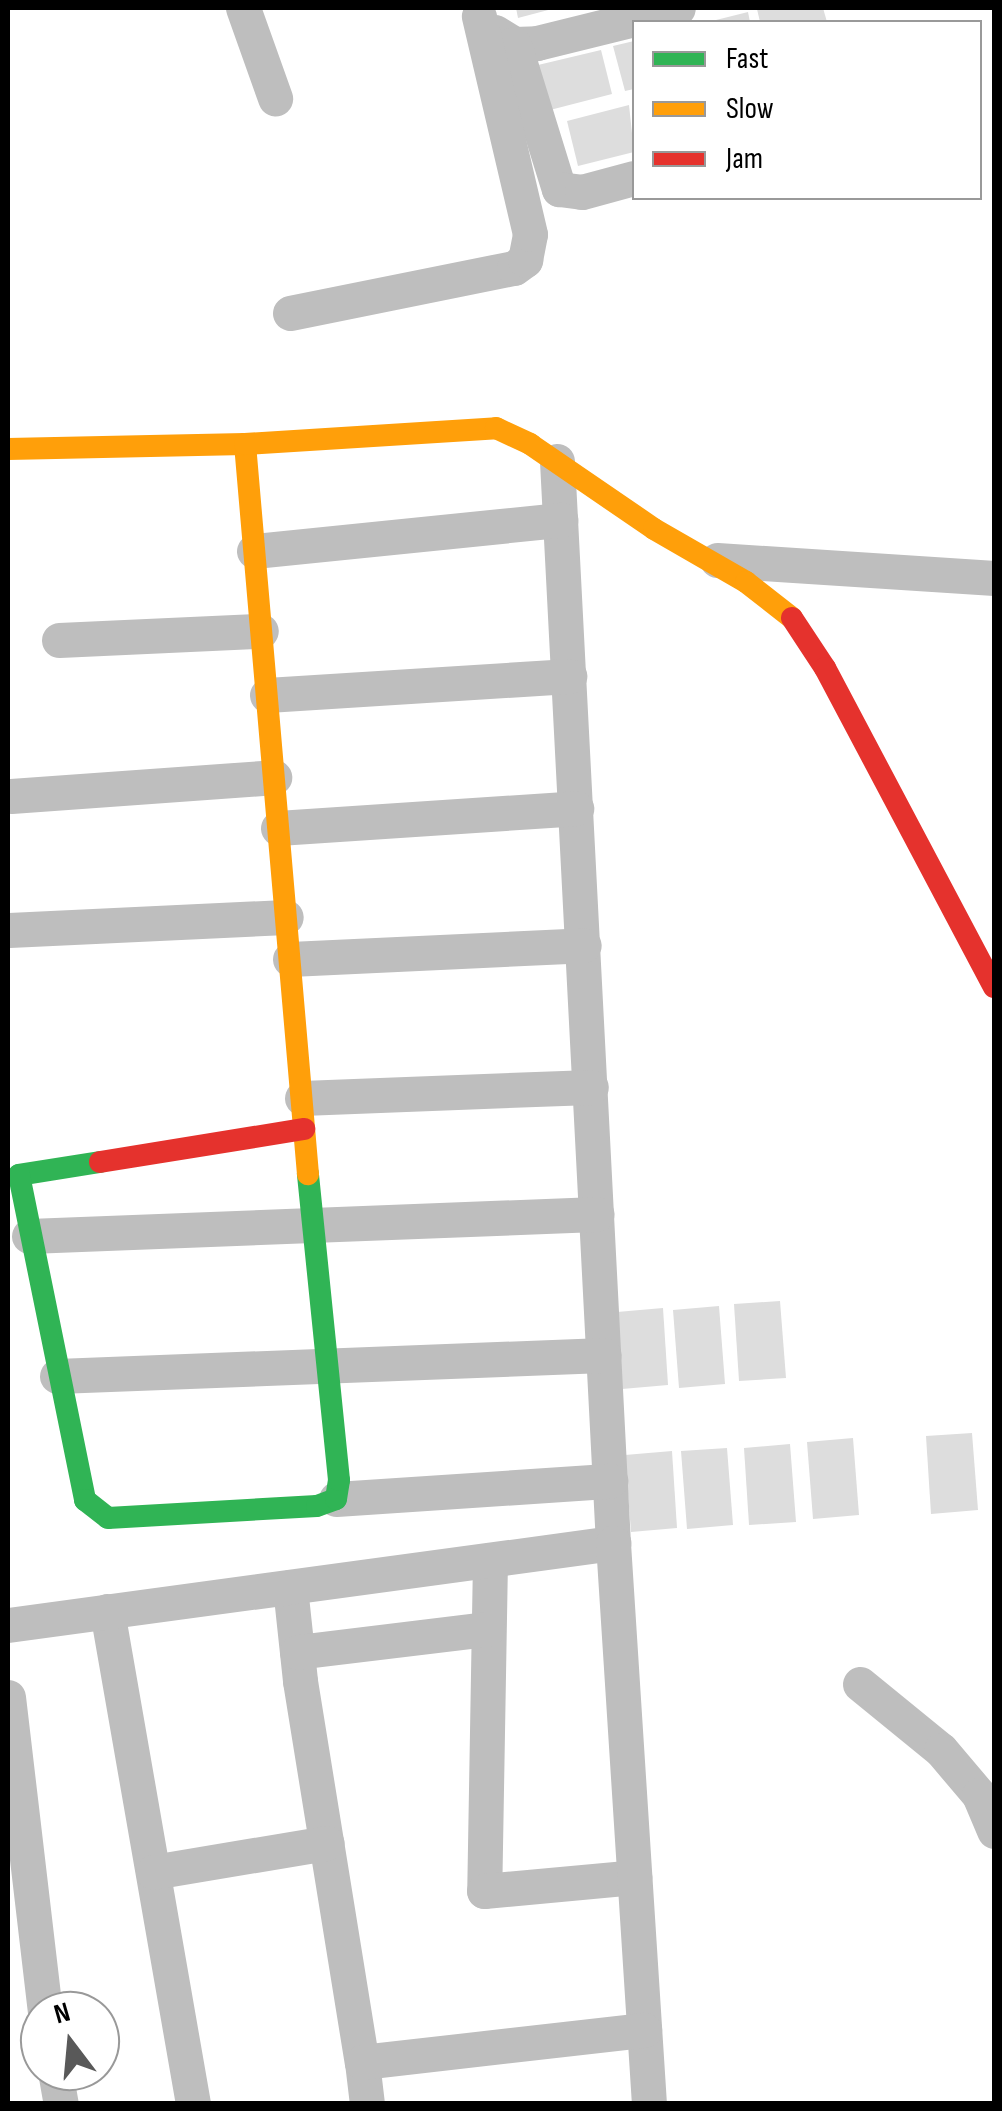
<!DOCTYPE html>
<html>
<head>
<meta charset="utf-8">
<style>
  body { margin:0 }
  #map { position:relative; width:1002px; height:2111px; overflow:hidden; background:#fff; font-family:"Sofia Sans Condensed",sans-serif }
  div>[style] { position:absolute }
  .building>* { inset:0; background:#ddd }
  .street>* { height:35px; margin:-17.5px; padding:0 17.5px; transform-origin:17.5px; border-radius:17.5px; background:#bebebe }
  .fast>* { height:22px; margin:-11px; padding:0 11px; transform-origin:11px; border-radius:11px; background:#30b455 }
  .slow>* { height:22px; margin:-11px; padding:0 11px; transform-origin:11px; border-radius:11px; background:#ff9f0a }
  .jam>* { height:22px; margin:-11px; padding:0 11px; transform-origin:11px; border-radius:11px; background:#e5322d }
  span { translate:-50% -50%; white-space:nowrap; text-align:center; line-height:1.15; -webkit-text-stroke:9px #fff; paint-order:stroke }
  .frame { position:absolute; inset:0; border:10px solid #000; pointer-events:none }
  .legend { position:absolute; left:632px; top:20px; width:350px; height:180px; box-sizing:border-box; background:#fff; border:2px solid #999; margin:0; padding:12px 18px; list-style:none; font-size:30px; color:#000 }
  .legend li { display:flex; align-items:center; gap:20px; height:50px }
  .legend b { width:50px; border:2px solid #999 }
  .north { position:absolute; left:20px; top:1991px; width:100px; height:100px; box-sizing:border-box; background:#fff; border:2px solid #999; border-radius:50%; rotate:344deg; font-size:28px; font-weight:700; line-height:40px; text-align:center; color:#000 }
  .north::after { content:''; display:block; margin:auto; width:35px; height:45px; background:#595959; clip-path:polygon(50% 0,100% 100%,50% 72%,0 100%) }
</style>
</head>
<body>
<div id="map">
  <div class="building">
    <i style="clip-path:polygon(516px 8px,551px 8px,552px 9px,518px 18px)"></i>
    <i style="clip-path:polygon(823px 8px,827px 22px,760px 22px,757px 9px)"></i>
    <i style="clip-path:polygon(748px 12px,750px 22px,712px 22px,712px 21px)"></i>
    <i style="clip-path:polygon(634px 41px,634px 89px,625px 91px,613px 46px)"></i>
    <i style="clip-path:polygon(601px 50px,612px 94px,550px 110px,538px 65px)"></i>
    <i style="clip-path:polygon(629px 105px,634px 152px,578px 166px,567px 121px)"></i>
    <i style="clip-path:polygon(780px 1301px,786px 1378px,739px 1381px,734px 1304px)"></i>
    <i style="clip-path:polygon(719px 1306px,725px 1384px,679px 1388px,673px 1310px)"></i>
    <i style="clip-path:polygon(663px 1308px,668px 1385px,622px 1389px,617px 1312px)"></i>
    <i style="clip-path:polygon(972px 1433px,978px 1510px,931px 1514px,926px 1436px)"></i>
    <i style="clip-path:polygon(853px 1438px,859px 1515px,813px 1519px,807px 1442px)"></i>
    <i style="clip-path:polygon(790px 1444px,796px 1522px,749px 1525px,744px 1448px)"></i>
    <i style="clip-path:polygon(727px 1448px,733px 1525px,687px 1529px,681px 1451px)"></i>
    <i style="clip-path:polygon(672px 1451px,677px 1528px,631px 1532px,625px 1455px)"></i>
  </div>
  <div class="street">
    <i style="left:243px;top:8px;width:96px;rotate:70.4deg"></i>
    <i style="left:495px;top:32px;width:22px;rotate:32deg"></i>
    <i style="left:514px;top:44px;width:23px;rotate:-2deg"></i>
    <i style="left:537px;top:43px;width:145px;rotate:-13.9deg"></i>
    <i style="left:514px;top:44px;width:152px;rotate:72.8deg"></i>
    <i style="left:559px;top:189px;width:23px;rotate:7deg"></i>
    <i style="left:582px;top:192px;width:54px;rotate:-15.1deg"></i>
    <i style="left:290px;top:313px;width:228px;rotate:-11.4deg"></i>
    <i style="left:514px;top:268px;width:14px;rotate:-36deg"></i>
    <i style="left:525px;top:260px;width:26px;rotate:-79deg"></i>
    <i style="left:530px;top:234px;width:224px;rotate:-103.2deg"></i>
    <i style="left:557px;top:461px;width:1083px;rotate:87.04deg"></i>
    <i style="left:254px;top:551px;width:308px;rotate:-5.8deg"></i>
    <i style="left:717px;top:560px;width:278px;rotate:3.7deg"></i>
    <i style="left:59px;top:640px;width:202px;rotate:-2.6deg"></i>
    <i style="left:267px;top:695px;width:303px;rotate:-3.6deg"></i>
    <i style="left:11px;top:796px;width:264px;rotate:-4.1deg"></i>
    <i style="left:278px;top:828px;width:299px;rotate:-3.8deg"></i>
    <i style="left:9px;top:930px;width:277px;rotate:-2.7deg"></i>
    <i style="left:290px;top:959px;width:294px;rotate:-2.7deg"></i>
    <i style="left:302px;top:1098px;width:289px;rotate:-2.2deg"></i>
    <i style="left:29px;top:1236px;width:568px;rotate:-2.22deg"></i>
    <i style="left:57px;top:1376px;width:547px;rotate:-2.2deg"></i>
    <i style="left:336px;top:1499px;width:275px;rotate:-3.8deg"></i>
    <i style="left:490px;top:1560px;width:331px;rotate:91deg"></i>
    <i style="left:484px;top:1891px;width:151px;rotate:-5.3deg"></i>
    <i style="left:290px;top:1587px;width:95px;rotate:83.9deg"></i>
    <i style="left:300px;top:1681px;width:386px;rotate:80.8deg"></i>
    <i style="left:107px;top:1611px;width:500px;rotate:80.1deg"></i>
    <i style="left:8px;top:1625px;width:611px;rotate:-7.72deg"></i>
    <i style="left:613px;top:1543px;width:562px;rotate:86.33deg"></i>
    <i style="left:297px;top:1652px;width:192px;rotate:-6.9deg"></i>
    <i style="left:860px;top:1684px;width:104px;rotate:39.2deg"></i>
    <i style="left:941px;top:1750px;width:59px;rotate:49.8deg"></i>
    <i style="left:979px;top:1795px;width:39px;rotate:67deg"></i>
    <i style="left:8px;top:1697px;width:316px;rotate:83.3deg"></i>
    <i style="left:153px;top:1872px;width:176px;rotate:-9.5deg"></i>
    <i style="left:55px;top:2071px;width:34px;rotate:80deg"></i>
    <i style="left:367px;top:2104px;width:42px;rotate:-96.8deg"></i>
    <i style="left:362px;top:2062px;width:284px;rotate:-6.5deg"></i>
  </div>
  <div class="fast">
    <i style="left:100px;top:1162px;width:82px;rotate:170.9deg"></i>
    <i style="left:19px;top:1175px;width:332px;rotate:78.5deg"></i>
    <i style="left:85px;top:1500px;width:29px;rotate:38deg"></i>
    <i style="left:108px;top:1518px;width:209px;rotate:-3.3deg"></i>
    <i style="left:317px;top:1506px;width:20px;rotate:-20deg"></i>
    <i style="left:336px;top:1499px;width:19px;rotate:-81deg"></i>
    <i style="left:339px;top:1480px;width:308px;rotate:-95.8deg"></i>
  </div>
  <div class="slow">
    <i style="left:245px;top:444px;width:733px;rotate:85.07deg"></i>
    <i style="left:8px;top:449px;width:237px;rotate:-1.2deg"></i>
    <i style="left:245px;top:444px;width:252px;rotate:-3.6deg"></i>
    <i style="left:496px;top:428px;width:38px;rotate:25deg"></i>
    <i style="left:530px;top:444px;width:150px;rotate:34.4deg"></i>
    <i style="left:654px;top:529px;width:106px;rotate:29.9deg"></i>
    <i style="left:746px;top:582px;width:58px;rotate:38deg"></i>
  </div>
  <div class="jam">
    <i style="left:792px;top:618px;width:60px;rotate:56.6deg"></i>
    <i style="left:825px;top:668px;width:361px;rotate:62.1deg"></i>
    <i style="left:100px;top:1162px;width:207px;rotate:-9.2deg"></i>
  </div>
  <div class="frame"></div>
  <ul class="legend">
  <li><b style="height:12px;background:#30b455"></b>Fast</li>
  <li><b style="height:12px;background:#ff9f0a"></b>Slow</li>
  <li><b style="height:12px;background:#e5322d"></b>Jam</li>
  </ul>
  <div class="north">N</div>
</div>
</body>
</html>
